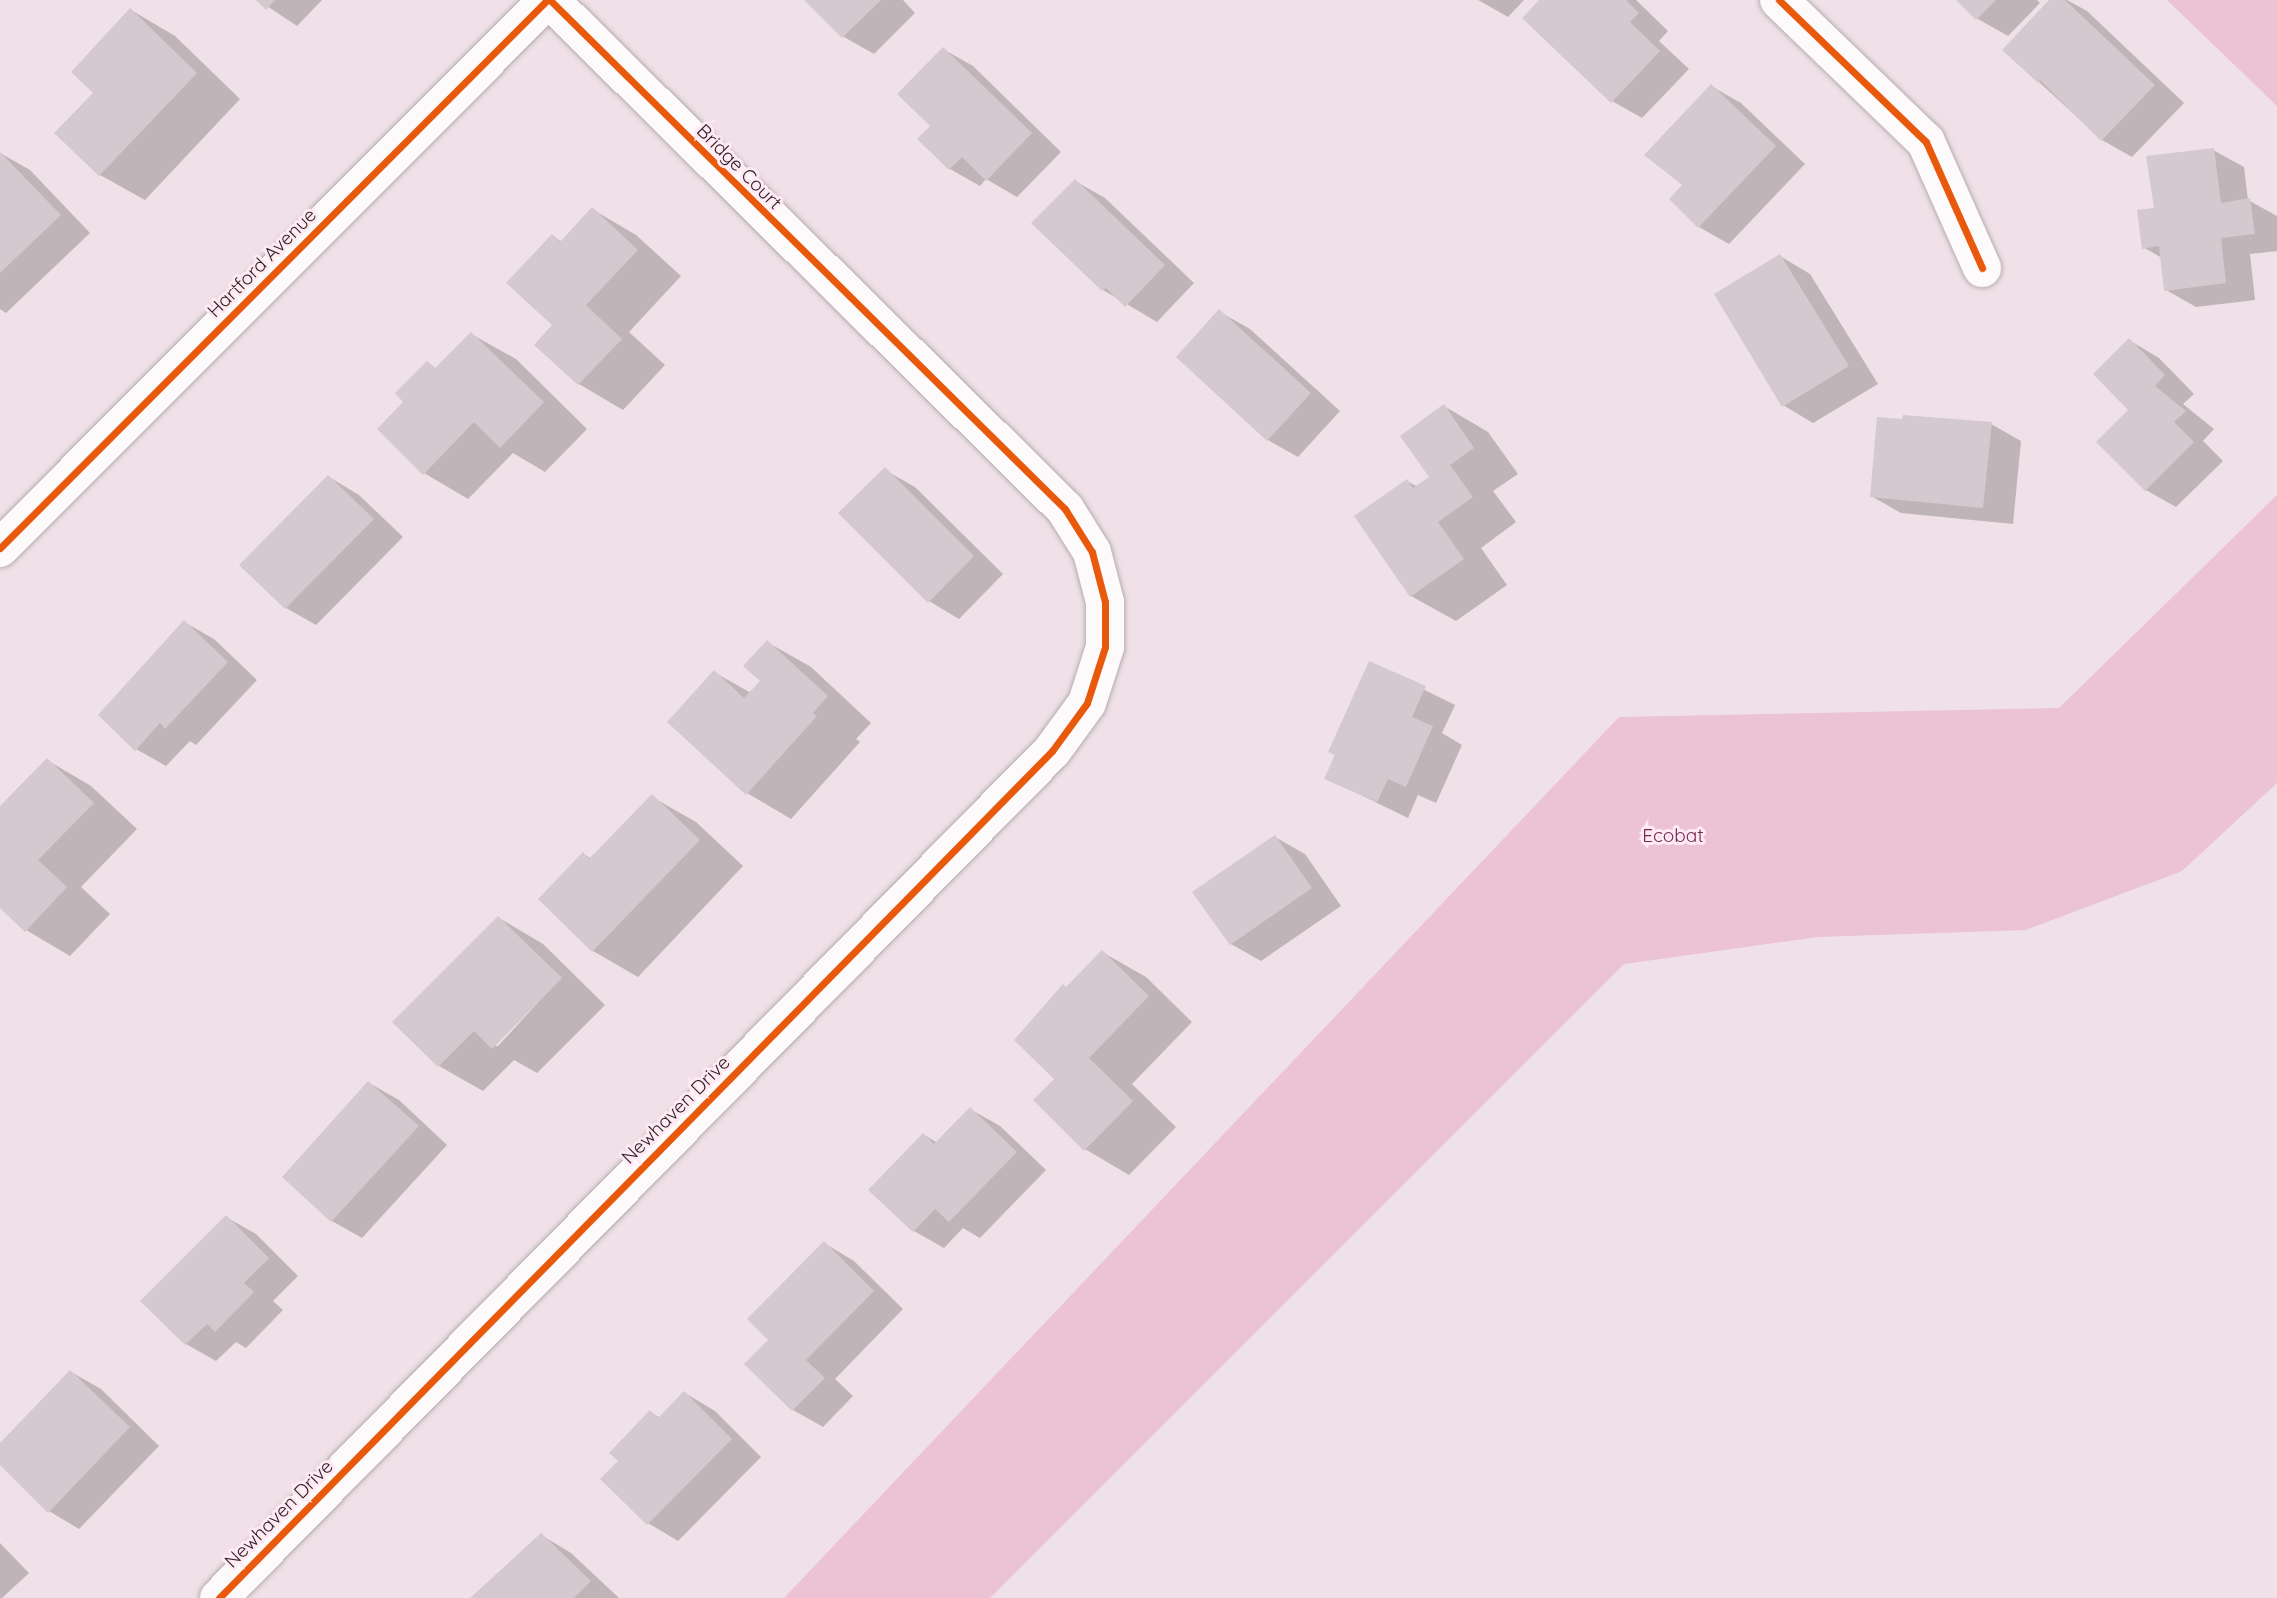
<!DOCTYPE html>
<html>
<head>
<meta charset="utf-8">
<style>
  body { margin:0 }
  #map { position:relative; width:2277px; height:1598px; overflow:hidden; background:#efe1e7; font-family:Quicksand,sans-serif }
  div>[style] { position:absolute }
  .green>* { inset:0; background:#ecc2d5 }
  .shadow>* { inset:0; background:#0003 }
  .building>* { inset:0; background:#d4c9ce }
  .roads { filter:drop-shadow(0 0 2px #b7acb1) drop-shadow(0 0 2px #b7acb1) }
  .minor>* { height:38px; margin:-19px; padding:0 19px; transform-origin:19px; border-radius:19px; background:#fdfafb }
  .cycleway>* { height:7px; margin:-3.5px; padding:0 3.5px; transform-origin:3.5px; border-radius:3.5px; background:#e8590c }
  span { translate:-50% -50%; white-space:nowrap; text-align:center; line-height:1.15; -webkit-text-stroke:6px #ffeaf3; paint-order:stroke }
  .street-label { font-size:19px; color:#2c2227 }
  .park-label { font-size:19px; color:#722751 }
</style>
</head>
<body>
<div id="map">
  <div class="green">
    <i style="clip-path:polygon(2167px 0,2277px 0,2277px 106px)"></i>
    <i style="clip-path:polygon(2277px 495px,2277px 783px,2182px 871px,2026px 930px,1818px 937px,1624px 964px,990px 1598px,784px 1598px,1619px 717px,2059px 708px)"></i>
  </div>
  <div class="shadow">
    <i style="clip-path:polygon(258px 0,322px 0,297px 26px)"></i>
    <i style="clip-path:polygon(806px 0,903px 0,915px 13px,874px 54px,844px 37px)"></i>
    <i style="clip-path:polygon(1478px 0,1524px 0,1508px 17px)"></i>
    <i style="clip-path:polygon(1541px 0,1636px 0,1668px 31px,1659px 41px,1689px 69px,1642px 118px,1612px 101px)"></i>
    <i style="clip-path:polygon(1959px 0,2037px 0,2040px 3px,2008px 36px,1978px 19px)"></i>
    <i style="clip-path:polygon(2051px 0,2067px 0,2087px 11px,2184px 103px,2132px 157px,2102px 140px,2039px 82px)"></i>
    <i style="clip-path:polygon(131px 10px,175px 36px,240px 99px,145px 200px,100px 175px,57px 133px,96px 93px)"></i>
    <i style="clip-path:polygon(943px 49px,973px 66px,1061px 152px,1017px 197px,986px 179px,980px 186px,950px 169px,932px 126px)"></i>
    <i style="clip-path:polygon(1711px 86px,1741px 103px,1805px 164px,1729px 244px,1699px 227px,1685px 185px)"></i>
    <i style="clip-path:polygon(2213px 150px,2244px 167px,2248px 200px,2277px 216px,2277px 251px,2250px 254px,2255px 300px,2196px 307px,2166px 290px,2162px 258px,2143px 247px,2156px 210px)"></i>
    <i style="clip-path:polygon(0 153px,30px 170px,90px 233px,6px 313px,0 309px)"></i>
    <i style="clip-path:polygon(1075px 181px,1105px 198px,1194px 283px,1157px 322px,1103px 290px)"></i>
    <i style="clip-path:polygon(592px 209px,636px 235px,681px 276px,629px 332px,665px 365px,623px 410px,579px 384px,537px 345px,555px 325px,553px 236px,562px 242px)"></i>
    <i style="clip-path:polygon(1780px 256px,1810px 274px,1878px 384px,1813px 423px,1783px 405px)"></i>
    <i style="clip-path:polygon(1220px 312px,1250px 329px,1340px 411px,1298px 457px,1268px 440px,1178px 357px)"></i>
    <i style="clip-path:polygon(471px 334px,516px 359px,587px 429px,545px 472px,513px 453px,468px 499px,424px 473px,406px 402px,427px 363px,437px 369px)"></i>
    <i style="clip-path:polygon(2129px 340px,2159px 358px,2194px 394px,2183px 404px,2214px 429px,2203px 441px,2223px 461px,2176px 507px,2146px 490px,2098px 442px,2131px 410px)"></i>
    <i style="clip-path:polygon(1444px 406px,1488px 432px,1518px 474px,1493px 491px,1516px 522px,1481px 548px,1507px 585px,1456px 621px,1411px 596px,1407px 481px,1418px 487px,1431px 478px)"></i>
    <i style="clip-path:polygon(1991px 424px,2021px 441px,2013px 524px,1901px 513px,1871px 496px)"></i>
    <i style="clip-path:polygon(885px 470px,915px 487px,1003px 574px,959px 619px,929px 601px)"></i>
    <i style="clip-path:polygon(329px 477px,359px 495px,403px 537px,316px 625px,286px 608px)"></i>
    <i style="clip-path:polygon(184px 622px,214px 639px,257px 680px,196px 745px,190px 741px,166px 766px,136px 749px)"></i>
    <i style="clip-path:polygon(767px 642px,811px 667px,871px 723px,856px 739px,860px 742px,791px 819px,747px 793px,714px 672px,751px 693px,762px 681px)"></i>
    <i style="clip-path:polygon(1370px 663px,1455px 705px,1442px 733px,1462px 745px,1436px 803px,1418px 795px,1408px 818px,1326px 778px)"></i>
    <i style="clip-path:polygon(47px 760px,91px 786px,137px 829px,81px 887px,110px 914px,70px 956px,26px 930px,0 905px,0 808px)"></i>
    <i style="clip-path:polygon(652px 797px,696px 822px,743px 866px,638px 977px,593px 951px,540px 899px,583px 854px,592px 859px)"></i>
    <i style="clip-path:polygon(1275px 837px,1305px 854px,1341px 906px,1261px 961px,1231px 944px)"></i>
    <i style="clip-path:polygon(evenodd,499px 918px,543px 944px,605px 1005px,537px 1073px,514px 1060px,483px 1091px,439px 1066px,499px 918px,567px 971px,498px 1046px,493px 1046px,567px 971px)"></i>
    <i style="clip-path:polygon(1102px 952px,1146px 977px,1192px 1022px,1132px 1084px,1176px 1127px,1129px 1175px,1085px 1149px,1056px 1079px,1067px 988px)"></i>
    <i style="clip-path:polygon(369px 1083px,399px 1100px,447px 1145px,362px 1238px,332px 1221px,284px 1177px)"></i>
    <i style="clip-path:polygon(970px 1109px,1000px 1126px,1046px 1170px,980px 1238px,963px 1228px,944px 1248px,914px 1231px,924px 1135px,938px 1143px)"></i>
    <i style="clip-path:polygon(226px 1217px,256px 1234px,298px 1276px,273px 1301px,283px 1310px,246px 1348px,236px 1342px,216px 1361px,186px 1344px,143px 1301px)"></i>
    <i style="clip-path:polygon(824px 1243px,854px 1261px,903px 1309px,835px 1379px,853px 1396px,823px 1427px,793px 1410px,747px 1364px,770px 1340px)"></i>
    <i style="clip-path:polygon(71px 1372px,101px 1389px,159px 1446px,79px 1529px,49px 1511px,0 1463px,0 1446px)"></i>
    <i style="clip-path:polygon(685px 1393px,715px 1411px,761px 1457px,678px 1541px,648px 1523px,620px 1461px,651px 1412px,660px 1418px)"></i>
    <i style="clip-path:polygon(541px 1535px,571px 1553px,619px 1598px,473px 1598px)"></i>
    <i style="clip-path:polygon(0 1543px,29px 1573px,2px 1598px,0 1598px)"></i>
  </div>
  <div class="building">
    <i style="clip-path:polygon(256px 0,275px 0,266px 10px)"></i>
    <i style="clip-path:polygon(804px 0,881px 0,842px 38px)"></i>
    <i style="clip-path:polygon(1539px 0,1626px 0,1639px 13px,1630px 22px,1660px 51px,1611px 103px,1522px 18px)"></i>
    <i style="clip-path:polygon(1956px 0,1996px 0,1976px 20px)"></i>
    <i style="clip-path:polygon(2049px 0,2065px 0,2155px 85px,2101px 141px,2040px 80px,2038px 83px,2002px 50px)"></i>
    <i style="clip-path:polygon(130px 8px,197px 73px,99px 176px,54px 133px,93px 93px,71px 72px)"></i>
    <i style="clip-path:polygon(943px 47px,1032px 133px,986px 181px,962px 157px,949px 170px,917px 139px,930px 126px,897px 94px)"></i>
    <i style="clip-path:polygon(1711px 84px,1776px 146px,1698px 228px,1669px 199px,1682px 185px,1644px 155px)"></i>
    <i style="clip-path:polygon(2214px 148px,2221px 203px,2250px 198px,2255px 234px,2221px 238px,2226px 283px,2164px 291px,2159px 246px,2142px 249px,2137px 210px,2154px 208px,2146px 156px)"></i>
    <i style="clip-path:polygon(0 152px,61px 215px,0 273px)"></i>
    <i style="clip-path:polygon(1075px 179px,1165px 265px,1125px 307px,1106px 288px,1102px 291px,1031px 223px)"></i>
    <i style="clip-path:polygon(592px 207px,638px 250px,586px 305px,622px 339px,578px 385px,534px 345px,552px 325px,506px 283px,552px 234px,560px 242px)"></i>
    <i style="clip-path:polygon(1780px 254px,1849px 366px,1782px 407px,1714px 294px)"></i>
    <i style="clip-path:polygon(1219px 309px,1311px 393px,1267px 441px,1176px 357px)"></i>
    <i style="clip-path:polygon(471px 332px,544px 402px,500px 448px,474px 422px,423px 475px,377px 429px,403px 402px,395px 393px,427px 361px,435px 368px)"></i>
    <i style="clip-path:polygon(2129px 338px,2165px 375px,2155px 386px,2186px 411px,2174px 422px,2194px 442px,2145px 491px,2096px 442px,2128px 410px,2093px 374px)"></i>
    <i style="clip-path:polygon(1444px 404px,1474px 448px,1450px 465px,1473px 497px,1438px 522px,1464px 559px,1410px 597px,1354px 516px,1407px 479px,1413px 488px,1429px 477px,1400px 436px)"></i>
    <i style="clip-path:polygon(1903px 415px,1992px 422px,1983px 508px,1870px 497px,1877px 417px,1902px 419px)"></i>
    <i style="clip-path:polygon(885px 467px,974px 556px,928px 603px,838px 513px)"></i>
    <i style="clip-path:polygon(328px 475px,374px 519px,285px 609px,239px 565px)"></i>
    <i style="clip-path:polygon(184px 620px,228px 662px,165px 729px,160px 723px,135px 751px,98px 715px)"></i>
    <i style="clip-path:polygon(767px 640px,828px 696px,813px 713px,817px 716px,746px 795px,667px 722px,714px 670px,744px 698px,760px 681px,743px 666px)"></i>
    <i style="clip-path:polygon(1369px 661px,1426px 686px,1412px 717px,1433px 726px,1406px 787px,1388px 779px,1377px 802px,1324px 779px,1335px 755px,1328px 752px)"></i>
    <i style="clip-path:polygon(47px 758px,94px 803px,38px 860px,67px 887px,25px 932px,0 908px,0 806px)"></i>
    <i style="clip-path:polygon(652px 794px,700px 840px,592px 952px,538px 899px,583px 852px,589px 859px)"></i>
    <i style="clip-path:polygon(1275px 835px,1312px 888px,1230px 945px,1192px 892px)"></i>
    <i style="clip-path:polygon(498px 916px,562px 978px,492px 1049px,474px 1031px,438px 1067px,392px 1022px)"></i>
    <i style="clip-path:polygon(1102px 950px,1149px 996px,1089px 1058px,1133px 1101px,1084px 1151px,1033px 1100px,1054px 1079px,1014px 1040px,1063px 984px,1066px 987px)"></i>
    <i style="clip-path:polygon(368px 1081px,419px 1126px,331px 1222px,282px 1177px)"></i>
    <i style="clip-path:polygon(970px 1107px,1017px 1152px,949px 1222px,935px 1209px,913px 1232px,868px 1190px,923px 1133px,934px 1144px)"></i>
    <i style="clip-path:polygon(226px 1215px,269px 1258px,244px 1283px,254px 1292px,215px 1332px,207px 1324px,185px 1345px,140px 1301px)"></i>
    <i style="clip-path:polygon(824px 1241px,874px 1291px,806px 1360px,825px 1378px,792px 1411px,744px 1364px,768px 1340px,747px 1319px)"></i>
    <i style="clip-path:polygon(70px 1370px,130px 1427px,48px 1513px,0 1465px,0 1443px)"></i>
    <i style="clip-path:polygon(684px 1391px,732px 1439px,647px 1525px,600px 1479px,618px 1461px,609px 1453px,650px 1410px,658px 1418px)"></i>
    <i style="clip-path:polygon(541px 1533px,591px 1581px,574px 1598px,470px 1598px)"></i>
  </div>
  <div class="roads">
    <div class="minor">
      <i style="left:1779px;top:0;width:204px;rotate:44deg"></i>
      <i style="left:1926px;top:142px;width:138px;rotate:66deg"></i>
      <i style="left:0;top:548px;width:774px;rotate:-45.05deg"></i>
      <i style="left:219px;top:1598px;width:1188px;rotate:-45.48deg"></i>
      <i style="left:1052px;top:751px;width:59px;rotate:-53.9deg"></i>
      <i style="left:1087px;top:703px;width:59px;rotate:-72.2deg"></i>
      <i style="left:1105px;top:647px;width:45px;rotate:-90deg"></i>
      <i style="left:1105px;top:602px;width:52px;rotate:-104.6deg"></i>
      <i style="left:1092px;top:552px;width:51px;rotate:-122.1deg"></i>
      <i style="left:1065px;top:509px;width:724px;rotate:-135.34deg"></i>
    </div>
  </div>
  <div class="cycleway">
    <i style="left:1779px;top:0;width:204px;rotate:44deg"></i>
    <i style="left:1926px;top:142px;width:138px;rotate:66deg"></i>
    <i style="left:0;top:548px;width:774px;rotate:-45.05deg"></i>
    <i style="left:219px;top:1598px;width:1188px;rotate:-45.48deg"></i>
    <i style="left:1052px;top:751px;width:59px;rotate:-53.9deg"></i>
    <i style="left:1087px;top:703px;width:59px;rotate:-72.2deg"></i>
    <i style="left:1105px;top:647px;width:45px;rotate:-90deg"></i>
    <i style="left:1105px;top:602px;width:52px;rotate:-104.6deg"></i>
    <i style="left:1092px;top:552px;width:51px;rotate:-122.1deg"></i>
    <i style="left:1065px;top:509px;width:724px;rotate:-135.34deg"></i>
  </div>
  <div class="street-label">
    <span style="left:739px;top:167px;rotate:45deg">Bridge Court</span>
    <span style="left:262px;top:263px;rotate:-45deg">Hartford Avenue</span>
    <span style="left:676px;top:1110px;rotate:-45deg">Newhaven Drive</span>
    <span style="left:279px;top:1514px;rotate:-45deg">Newhaven Drive</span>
  </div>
  <div class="park-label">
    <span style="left:1673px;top:836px">Ecobat</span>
  </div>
</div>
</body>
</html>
